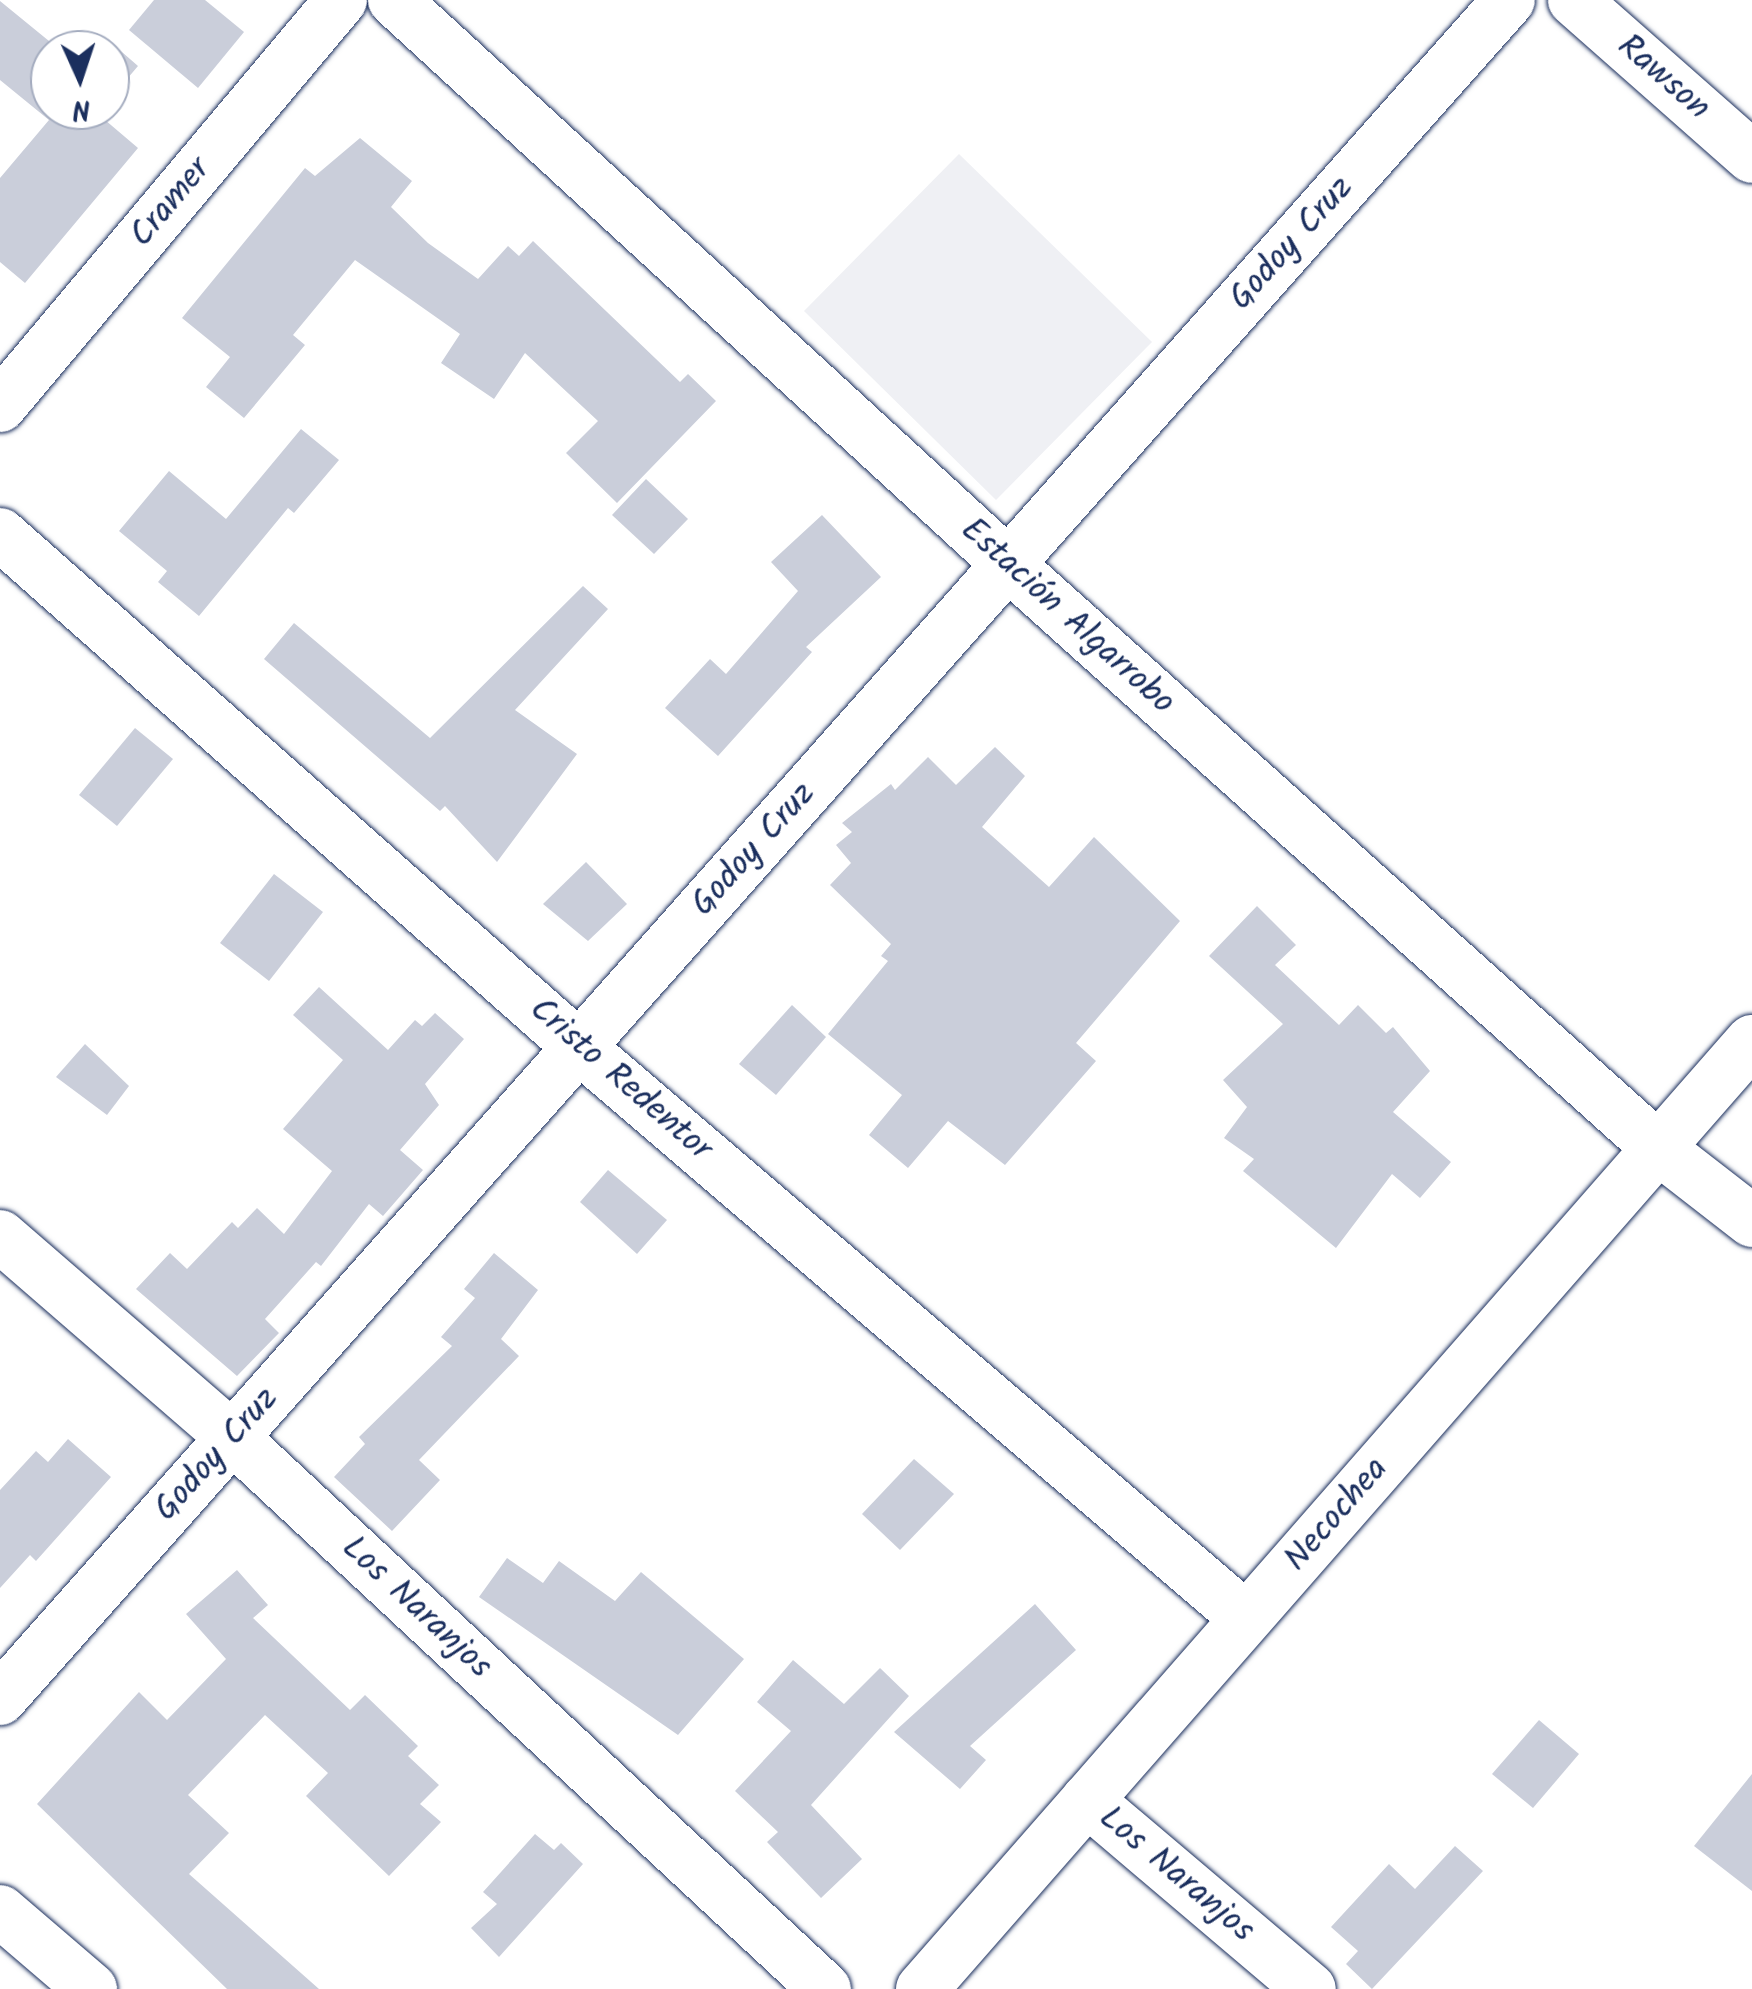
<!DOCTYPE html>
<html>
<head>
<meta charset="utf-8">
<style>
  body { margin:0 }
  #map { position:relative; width:1752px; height:1989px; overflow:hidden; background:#fff; font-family:Kalam,sans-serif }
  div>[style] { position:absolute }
  .built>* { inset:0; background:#eff0f4 }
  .building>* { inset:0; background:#caceda }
  .roads { filter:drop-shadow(0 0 2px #1b2f5e) drop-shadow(0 0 2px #1b2f5e) }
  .minor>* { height:52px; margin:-26px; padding:0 26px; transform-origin:26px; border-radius:26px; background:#fff }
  span { translate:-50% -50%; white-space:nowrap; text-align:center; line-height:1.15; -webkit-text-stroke:9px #fff; paint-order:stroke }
  .street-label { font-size:35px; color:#1b2f5e }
  .north { position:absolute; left:30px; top:30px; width:100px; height:100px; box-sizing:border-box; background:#fff; border:2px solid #a4acbf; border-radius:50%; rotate:177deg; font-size:28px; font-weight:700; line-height:40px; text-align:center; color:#1b2f5e }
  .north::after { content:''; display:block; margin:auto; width:35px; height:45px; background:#1b2f5e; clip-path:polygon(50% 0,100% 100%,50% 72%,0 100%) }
</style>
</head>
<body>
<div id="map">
  <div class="built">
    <i style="clip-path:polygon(959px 154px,1152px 342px,996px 500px,804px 311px)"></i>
  </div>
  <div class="building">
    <i style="clip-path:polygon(154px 0,205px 0,244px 32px,198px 88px,129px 30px)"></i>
    <i style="clip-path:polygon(0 1px,60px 50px,50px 50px,50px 110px,101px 110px,98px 114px,138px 148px,25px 283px,0 262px,0 178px,49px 120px,0 80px)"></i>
    <i style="clip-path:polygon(107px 39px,138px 66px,110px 99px,110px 50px,98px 50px)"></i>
    <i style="clip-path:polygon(360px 138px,412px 181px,391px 207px,428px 243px,478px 279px,508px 246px,519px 256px,533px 241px,680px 382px,688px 374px,716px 401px,617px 503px,566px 453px,598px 421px,525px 353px,494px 399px,441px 363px,460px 334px,355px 260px,293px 335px,305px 345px,244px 418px,206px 387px,230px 357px,182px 318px,305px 168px,315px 176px)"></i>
    <i style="clip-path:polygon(301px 429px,339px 460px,294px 513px,288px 508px,199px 616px,158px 582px,167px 571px,119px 531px,169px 471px,226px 519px)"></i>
    <i style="clip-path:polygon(646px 479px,688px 519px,654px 554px,612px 515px)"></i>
    <i style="clip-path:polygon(822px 515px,881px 577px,806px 647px,812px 652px,718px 756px,665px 708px,710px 659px,726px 674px,798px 591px,771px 562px)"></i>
    <i style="clip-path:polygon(583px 586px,608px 609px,515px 710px,577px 754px,497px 862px,445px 806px,440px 811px,264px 659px,294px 623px,430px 738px)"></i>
    <i style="clip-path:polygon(135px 728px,173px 759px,117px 826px,79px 795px)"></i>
    <i style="clip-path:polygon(995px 747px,1025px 776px,982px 827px,1049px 887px,1094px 837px,1180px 921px,1076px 1043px,1096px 1061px,1005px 1165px,948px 1121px,908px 1168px,869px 1135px,902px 1095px,828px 1034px,888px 961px,881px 956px,891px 944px,830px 885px,851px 863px,836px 845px,852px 832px,842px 823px,891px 784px,895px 790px,928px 757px,956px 785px)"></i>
    <i style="clip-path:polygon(586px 862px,627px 904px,588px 941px,543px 904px)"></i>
    <i style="clip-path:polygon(274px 874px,323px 912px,269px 981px,220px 943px)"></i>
    <i style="clip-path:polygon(1257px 906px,1296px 945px,1275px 965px,1339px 1025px,1358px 1005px,1386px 1033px,1393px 1027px,1430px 1071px,1393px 1112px,1451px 1162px,1420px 1198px,1392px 1174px,1336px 1248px,1243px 1171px,1254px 1159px,1224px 1138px,1247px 1107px,1223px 1080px,1283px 1024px,1209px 956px)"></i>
    <i style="clip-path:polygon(319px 987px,388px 1050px,415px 1020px,422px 1026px,435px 1013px,464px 1039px,425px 1084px,439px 1105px,400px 1150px,423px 1170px,383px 1216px,369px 1204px,321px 1266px,316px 1262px,265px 1319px,279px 1333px,237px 1376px,136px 1289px,170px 1253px,187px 1269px,232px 1222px,238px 1228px,257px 1208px,284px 1234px,332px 1171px,283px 1129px,343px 1060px,293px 1015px)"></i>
    <i style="clip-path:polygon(792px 1005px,826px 1037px,776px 1095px,739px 1064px)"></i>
    <i style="clip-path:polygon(85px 1044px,129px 1086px,107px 1115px,56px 1077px)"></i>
    <i style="clip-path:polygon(608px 1170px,667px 1220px,637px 1254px,580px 1202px)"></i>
    <i style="clip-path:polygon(494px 1253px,538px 1290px,501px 1339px,519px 1356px,419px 1460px,440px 1480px,392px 1531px,334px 1477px,365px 1444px,359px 1437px,452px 1346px,441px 1337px,475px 1298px,464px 1289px)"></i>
    <i style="clip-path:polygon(68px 1439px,111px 1477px,36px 1561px,30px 1555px,0 1588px,0 1490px,36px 1451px,48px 1462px)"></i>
    <i style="clip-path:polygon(914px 1459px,954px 1494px,900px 1550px,862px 1514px)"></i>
    <i style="clip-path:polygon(507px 1558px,543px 1583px,559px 1561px,615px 1601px,641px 1572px,744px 1659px,678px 1735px,479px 1597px)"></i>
    <i style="clip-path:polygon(237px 1570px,268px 1605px,253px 1618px,350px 1710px,365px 1695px,418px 1746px,408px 1756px,439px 1785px,420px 1804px,441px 1822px,389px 1876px,306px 1796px,328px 1773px,265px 1715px,188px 1795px,229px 1833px,189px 1874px,319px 1989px,227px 1989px,37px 1804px,139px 1692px,167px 1720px,226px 1659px,186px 1614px)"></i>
    <i style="clip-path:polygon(1035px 1604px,1076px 1650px,970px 1746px,986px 1760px,960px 1789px,894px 1732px)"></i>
    <i style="clip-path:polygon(793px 1660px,844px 1704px,880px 1668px,909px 1696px,811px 1805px,862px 1859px,821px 1898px,767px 1842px,778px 1832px,735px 1791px,791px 1731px,757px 1702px)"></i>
    <i style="clip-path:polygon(1539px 1720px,1579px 1754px,1533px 1808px,1492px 1774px)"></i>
    <i style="clip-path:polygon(1752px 1774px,1752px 1891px,1694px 1846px)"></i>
    <i style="clip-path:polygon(535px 1834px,554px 1850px,561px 1843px,583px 1864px,499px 1957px,471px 1928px,497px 1904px,483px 1892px)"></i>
    <i style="clip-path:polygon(1455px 1846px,1483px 1871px,1372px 1989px,1346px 1964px,1358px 1951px,1331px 1927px,1389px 1864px,1415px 1889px)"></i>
  </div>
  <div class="roads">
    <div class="minor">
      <i style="left:394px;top:0;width:834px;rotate:42.57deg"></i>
      <i style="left:1008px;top:564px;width:874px;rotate:41.94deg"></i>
      <i style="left:1658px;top:1148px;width:119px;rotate:37.8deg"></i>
      <i style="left:1574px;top:0;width:237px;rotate:41.4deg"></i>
      <i style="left:0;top:406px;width:530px;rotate:-49.97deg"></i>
      <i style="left:0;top:534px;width:774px;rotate:41.54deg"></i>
      <i style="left:579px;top:1047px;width:878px;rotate:40.57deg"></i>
      <i style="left:0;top:1236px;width:307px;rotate:40.9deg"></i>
      <i style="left:232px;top:1437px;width:810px;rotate:42.95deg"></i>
      <i style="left:0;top:1699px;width:2272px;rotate:-48.39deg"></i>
      <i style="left:1087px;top:1800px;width:292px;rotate:40.3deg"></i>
      <i style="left:0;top:1911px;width:120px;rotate:40.6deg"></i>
      <i style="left:922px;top:1989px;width:1260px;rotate:-48.8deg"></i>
    </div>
  </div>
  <div class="street-label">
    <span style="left:1663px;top:78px;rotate:41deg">Rawson</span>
    <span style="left:171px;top:203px;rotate:-50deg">Cramer</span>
    <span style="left:1292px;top:244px;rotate:-48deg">Godoy Cruz</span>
    <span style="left:1067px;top:617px;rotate:42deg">Estación Algarrobo</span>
    <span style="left:754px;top:850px;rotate:-48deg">Godoy Cruz</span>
    <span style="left:620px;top:1080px;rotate:41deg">Cristo Redentor</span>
    <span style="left:217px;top:1455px;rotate:-48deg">Godoy Cruz</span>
    <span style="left:1337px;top:1515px;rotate:-49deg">Necochea</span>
    <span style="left:416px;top:1608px;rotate:43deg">Los Naranjos</span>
    <span style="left:1176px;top:1875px;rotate:40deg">Los Naranjos</span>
  </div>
  <div class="north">N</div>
</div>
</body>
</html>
